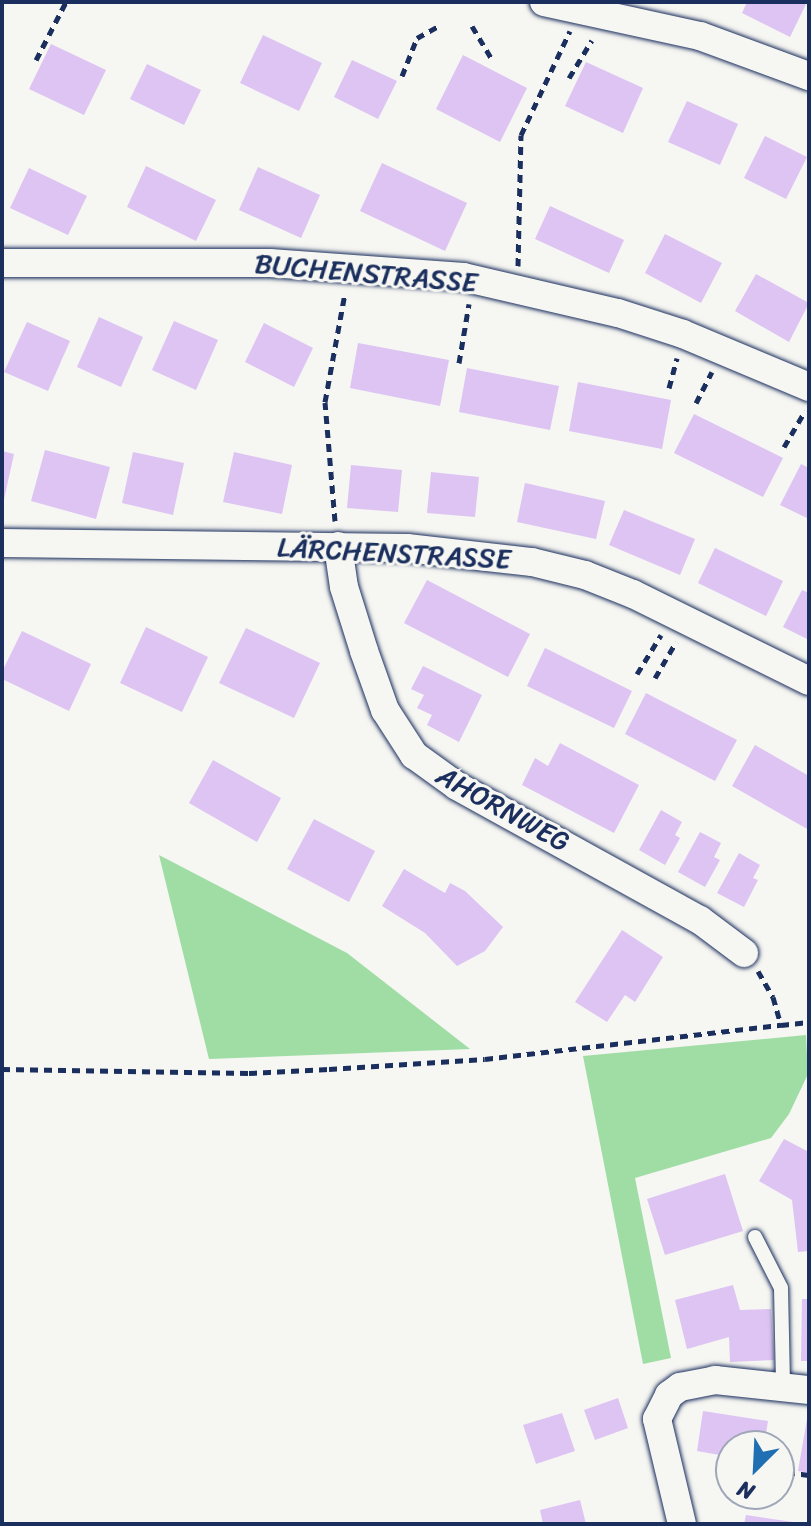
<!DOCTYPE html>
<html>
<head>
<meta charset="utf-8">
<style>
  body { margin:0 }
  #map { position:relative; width:811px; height:1526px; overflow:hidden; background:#f6f6f2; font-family:Sriracha,sans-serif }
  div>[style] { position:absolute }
  .green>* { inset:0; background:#9fdda5 }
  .building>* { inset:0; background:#ddc4f3 }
  .path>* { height:5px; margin-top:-2.5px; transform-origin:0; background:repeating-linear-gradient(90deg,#1b2f5e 0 8px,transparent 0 14px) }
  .roads { filter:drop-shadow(0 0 2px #1b2f5e) drop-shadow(0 0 2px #1b2f5e) }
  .lane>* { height:14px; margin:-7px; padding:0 7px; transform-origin:7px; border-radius:7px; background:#f6f6f2 }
  .street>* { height:28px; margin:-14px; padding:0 14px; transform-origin:14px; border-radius:14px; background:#f6f6f2 }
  span { translate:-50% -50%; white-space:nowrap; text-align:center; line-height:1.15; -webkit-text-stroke:6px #f6f6f2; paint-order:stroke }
  .street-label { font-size:28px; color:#1b2f5e }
  .frame { position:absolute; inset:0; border:4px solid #1b2f5e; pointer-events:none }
  .north { position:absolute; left:715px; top:1430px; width:80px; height:80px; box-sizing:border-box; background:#f6f6f2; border:2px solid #9ea6b7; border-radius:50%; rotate:204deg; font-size:22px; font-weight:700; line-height:32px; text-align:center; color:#1b2f5e }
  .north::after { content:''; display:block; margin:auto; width:28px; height:36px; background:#1f6fb2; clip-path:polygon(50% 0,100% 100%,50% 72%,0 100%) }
</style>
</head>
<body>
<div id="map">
  <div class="green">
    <i style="clip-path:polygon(159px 855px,347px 953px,470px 1049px,209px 1059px)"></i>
    <i style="clip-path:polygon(806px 1035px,808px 1074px,789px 1114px,771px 1138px,635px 1178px,671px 1358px,643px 1364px,583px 1056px)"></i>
  </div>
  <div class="building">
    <i style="clip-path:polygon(747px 2px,807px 2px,790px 37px,742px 13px)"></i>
    <i style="clip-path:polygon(263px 35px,322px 63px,299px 111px,240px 83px)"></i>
    <i style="clip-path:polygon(51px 44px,106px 70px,84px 115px,29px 89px)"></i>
    <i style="clip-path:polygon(463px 55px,527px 88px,500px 142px,436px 109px)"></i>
    <i style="clip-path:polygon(352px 60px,397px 81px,378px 119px,334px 97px)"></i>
    <i style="clip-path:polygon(586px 62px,643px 88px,623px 133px,565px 106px)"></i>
    <i style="clip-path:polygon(147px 64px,201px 90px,184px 125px,130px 99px)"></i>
    <i style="clip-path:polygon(687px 101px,738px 124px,720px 165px,668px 142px)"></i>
    <i style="clip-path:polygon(765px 136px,807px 157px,786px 199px,744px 178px)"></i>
    <i style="clip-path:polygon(382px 163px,467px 203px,445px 251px,360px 211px)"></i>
    <i style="clip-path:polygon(146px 166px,216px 200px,196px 241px,127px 207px)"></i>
    <i style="clip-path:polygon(258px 167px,320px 195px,301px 238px,239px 210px)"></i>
    <i style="clip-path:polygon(29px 168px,87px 196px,68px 235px,10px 208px)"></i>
    <i style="clip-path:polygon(550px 206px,624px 240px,609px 273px,535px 239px)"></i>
    <i style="clip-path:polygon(665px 234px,722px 263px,701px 303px,645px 273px)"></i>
    <i style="clip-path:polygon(756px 274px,809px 303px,789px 342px,735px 311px)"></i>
    <i style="clip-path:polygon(99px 317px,143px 337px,121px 387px,77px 367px)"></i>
    <i style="clip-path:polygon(174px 321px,218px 340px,196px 390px,152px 370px)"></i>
    <i style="clip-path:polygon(27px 322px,70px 341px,48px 391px,4px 372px)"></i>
    <i style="clip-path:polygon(264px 323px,313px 348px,294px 387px,245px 362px)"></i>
    <i style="clip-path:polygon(358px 343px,449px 360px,440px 406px,350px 388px)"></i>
    <i style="clip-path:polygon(467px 368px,559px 386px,550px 430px,459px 412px)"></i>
    <i style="clip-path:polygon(578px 382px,671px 400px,662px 449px,569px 431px)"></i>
    <i style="clip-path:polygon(694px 414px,783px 458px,763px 497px,674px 453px)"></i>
    <i style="clip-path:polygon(45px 450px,110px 467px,96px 519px,31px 501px)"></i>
    <i style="clip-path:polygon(2px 451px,14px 454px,3px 504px,2px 504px)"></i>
    <i style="clip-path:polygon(133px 452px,184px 463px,173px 515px,122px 503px)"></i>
    <i style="clip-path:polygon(234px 452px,292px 465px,282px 514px,223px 502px)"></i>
    <i style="clip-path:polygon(801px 464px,809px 468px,809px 519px,780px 505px)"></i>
    <i style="clip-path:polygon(351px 465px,402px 470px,398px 512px,347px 508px)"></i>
    <i style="clip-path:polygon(431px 472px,479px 477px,475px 517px,427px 513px)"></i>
    <i style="clip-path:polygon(525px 483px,605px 501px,596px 539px,517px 522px)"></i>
    <i style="clip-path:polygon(624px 510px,695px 539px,680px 575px,609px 545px)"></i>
    <i style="clip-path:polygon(715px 548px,783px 581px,766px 616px,698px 583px)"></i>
    <i style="clip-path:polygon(427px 580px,530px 634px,508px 677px,404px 623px)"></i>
    <i style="clip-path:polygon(802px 590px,809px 593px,809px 640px,783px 627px)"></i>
    <i style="clip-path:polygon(146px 627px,208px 657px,182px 712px,120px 683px)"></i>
    <i style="clip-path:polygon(246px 628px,320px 663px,294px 718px,219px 683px)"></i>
    <i style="clip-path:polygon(22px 631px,91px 664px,69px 711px,2px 679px,2px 672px)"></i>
    <i style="clip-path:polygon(545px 648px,632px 691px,614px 728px,527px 686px)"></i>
    <i style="clip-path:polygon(423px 666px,482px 695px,459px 742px,427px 725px,432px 715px,417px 708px,424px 695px,411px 689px)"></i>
    <i style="clip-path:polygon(646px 693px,737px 740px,715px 781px,625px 734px)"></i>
    <i style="clip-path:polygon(560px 743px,639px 785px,614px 833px,522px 785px,535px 758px,548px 766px)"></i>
    <i style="clip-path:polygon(755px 745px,809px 776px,809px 830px,732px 786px)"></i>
    <i style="clip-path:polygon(213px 760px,281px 798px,257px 842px,189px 803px)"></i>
    <i style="clip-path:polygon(661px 810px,682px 822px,675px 835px,680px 838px,665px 865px,639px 850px)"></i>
    <i style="clip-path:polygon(314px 819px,375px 851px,349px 902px,287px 869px)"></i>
    <i style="clip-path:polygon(700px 832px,721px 843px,714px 857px,720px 860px,705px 887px,678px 872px)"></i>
    <i style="clip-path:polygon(739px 853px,760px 865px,753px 878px,758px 880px,744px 907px,717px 893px)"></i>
    <i style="clip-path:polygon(404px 869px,445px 893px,450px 883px,465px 891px,503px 927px,485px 951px,457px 966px,425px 933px,382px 906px)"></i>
    <i style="clip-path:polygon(622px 930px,663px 957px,635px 1002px,625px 995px,607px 1022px,575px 1002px)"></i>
    <i style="clip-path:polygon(784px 1139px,809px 1152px,809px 1251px,798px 1252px,792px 1200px,759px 1181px)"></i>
    <i style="clip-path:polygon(725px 1174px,743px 1231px,665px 1255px,647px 1199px)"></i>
    <i style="clip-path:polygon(733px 1285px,740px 1310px,771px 1309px,774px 1360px,730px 1362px,729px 1337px,687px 1349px,675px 1300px)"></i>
    <i style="clip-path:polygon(802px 1299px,809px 1299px,809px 1361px,801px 1361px)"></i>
    <i style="clip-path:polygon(618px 1398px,628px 1428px,595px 1440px,584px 1410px)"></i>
    <i style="clip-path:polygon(703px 1411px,768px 1421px,764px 1446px,731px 1446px,731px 1457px,697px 1451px)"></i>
    <i style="clip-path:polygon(562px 1413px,575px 1451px,536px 1464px,523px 1425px)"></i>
    <i style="clip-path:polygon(807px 1419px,809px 1419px,809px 1473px,798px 1471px)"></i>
    <i style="clip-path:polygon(580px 1500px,586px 1524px,543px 1524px,540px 1510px)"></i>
    <i style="clip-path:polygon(746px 1515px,793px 1522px,793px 1524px,744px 1524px)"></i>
  </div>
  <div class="path">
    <i style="left:472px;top:26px;width:37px;rotate:59deg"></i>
    <i style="left:36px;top:60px;width:65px;rotate:-62.7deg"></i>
    <i style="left:402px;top:76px;width:41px;rotate:-68.5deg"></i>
    <i style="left:417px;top:38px;width:26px;rotate:-29deg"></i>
    <i style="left:569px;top:78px;width:44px;rotate:-58.8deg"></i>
    <i style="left:518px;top:266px;width:131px;rotate:-88.7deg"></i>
    <i style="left:521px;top:135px;width:115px;rotate:-64.8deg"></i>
    <i style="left:459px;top:363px;width:60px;rotate:-80.4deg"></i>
    <i style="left:669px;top:388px;width:31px;rotate:-75deg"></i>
    <i style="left:696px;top:403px;width:35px;rotate:-63deg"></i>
    <i style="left:784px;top:447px;width:42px;rotate:-59.7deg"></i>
    <i style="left:335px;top:521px;width:119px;rotate:-94.8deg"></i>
    <i style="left:325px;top:402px;width:111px;rotate:-79.6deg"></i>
    <i style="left:637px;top:674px;width:46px;rotate:-58.4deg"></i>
    <i style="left:655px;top:678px;width:42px;rotate:-59.7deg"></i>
    <i style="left:758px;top:971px;width:30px;rotate:60deg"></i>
    <i style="left:773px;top:997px;width:29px;rotate:74deg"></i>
    <i style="left:781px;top:1025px;width:28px;rotate:-6deg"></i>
    <i style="left:2px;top:1069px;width:247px;rotate:0.9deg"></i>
    <i style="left:249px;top:1073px;width:80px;rotate:-2.9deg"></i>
    <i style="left:329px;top:1069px;width:156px;rotate:-3.7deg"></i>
    <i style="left:485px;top:1059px;width:298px;rotate:-6.6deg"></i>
    <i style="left:787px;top:1472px;width:22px;rotate:8deg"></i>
  </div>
  <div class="roads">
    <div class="lane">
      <i style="left:755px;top:1237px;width:57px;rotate:63deg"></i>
      <i style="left:781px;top:1288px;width:98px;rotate:88.8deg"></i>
    </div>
    <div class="street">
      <i style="left:544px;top:2px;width:160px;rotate:12.3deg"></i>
      <i style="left:700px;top:36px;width:116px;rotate:20.2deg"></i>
      <i style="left:2px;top:263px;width:268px"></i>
      <i style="left:270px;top:263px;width:194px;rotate:4.1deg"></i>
      <i style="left:463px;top:277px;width:159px;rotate:13.1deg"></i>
      <i style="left:618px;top:313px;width:68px;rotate:17.9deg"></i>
      <i style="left:683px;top:334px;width:137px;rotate:22.8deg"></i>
      <i style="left:2px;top:543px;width:405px;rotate:0.7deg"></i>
      <i style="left:407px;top:548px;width:126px;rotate:6.4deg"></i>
      <i style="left:532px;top:562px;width:55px;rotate:13.8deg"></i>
      <i style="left:585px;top:575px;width:52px;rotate:21.6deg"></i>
      <i style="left:633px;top:594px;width:196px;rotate:26.3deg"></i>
      <i style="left:338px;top:546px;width:41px;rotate:81.7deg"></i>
      <i style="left:344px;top:587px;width:67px;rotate:72.6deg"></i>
      <i style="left:364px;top:651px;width:63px;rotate:70.4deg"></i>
      <i style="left:385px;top:710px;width:54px;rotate:57.2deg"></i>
      <i style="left:414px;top:755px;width:53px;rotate:35.8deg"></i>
      <i style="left:457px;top:786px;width:277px;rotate:28.9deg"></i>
      <i style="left:700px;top:920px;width:55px;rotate:36.9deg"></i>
      <i style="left:682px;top:1524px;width:108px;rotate:-103.4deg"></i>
      <i style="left:657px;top:1419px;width:27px;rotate:-63deg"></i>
      <i style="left:669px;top:1395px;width:14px;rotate:-36deg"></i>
      <i style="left:680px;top:1387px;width:36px;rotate:-11deg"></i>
      <i style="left:715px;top:1380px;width:95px;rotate:6.1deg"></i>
    </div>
  </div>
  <div class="street-label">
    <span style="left:366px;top:273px;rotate:5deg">BUCHENSTRASSE</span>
    <span style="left:394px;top:553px;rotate:3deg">LÄRCHENSTRASSE</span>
    <span style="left:503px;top:809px;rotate:29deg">AHORNWEG</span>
  </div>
  <div class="frame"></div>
  <div class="north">N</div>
</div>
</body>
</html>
